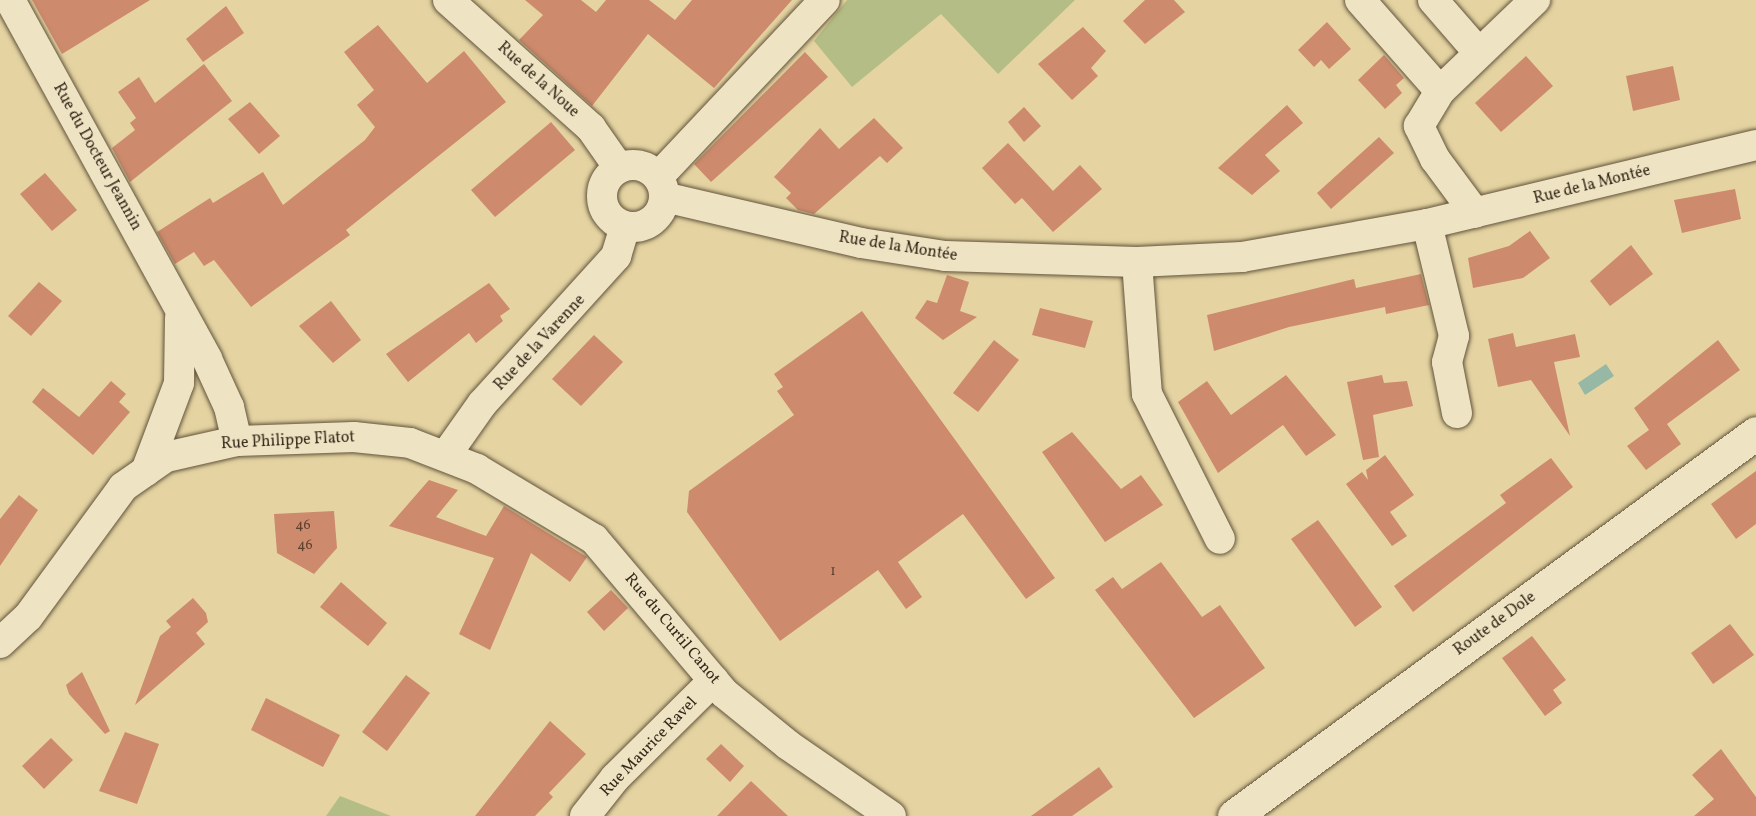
<!DOCTYPE html>
<html>
<head>
<meta charset="utf-8">
<style>
  body { margin:0 }
  #map { position:relative; width:1756px; height:816px; overflow:hidden; background:#e5d4a2; font-family:Vollkorn,serif }
  div>[style] { position:absolute }
  .green>* { inset:0; background:#b4bd85 }
  .water>* { inset:0; background:#96b8a4 }
  .building>* { inset:0; background:#cd8a6d }
  .roads { filter:drop-shadow(0 0 2px #62543c) drop-shadow(0 0 2px #62543c) }
  .street>* { height:30px; margin:-15px; padding:0 15px; transform-origin:15px; border-radius:15px; background:#eee3c3 }
  .street>.ring { margin:-15px; padding:0; box-sizing:content-box; background:none; border:30px solid #eee3c3; border-radius:50% }
  .secondary>* { height:33px; margin:-16.5px; padding:0 16.5px; transform-origin:16.5px; border-radius:16.5px; background:#eee3c3 }
  span { translate:-50% -50%; white-space:nowrap; text-align:center; line-height:1.15; -webkit-text-stroke:5px #eee3c3; paint-order:stroke }
  .number-label { font-size:14px; color:#5c412f }
  .number-label span { -webkit-text-stroke-width:0 }
  .street-label { font-size:16px; color:#37291a }
</style>
</head>
<body>
<div id="map">
  <div class="green">
    <i style="clip-path:polygon(847px 0,1075px 0,998px 74px,941px 14px,852px 87px,814px 41px)"></i>
    <i style="clip-path:polygon(340px 796px,391px 816px,326px 816px)"></i>
  </div>
  <div class="water">
    <i style="clip-path:polygon(1606px 364px,1614px 376px,1585px 395px,1578px 383px)"></i>
  </div>
  <div class="building">
    <i style="clip-path:polygon(32px 0,150px 0,62px 54px)"></i>
    <i style="clip-path:polygon(525px 0,581px 0,596px 12px,606px 0,649px 0,675px 20px,692px 0,792px 0,714px 88px,648px 34px,592px 106px,519px 40px,543px 15px)"></i>
    <i style="clip-path:polygon(1145px 0,1174px 0,1185px 12px,1145px 44px,1123px 21px)"></i>
    <i style="clip-path:polygon(226px 6px,244px 33px,203px 62px,186px 39px)"></i>
    <i style="clip-path:polygon(1327px 22px,1351px 49px,1329px 69px,1321px 60px,1314px 67px,1298px 50px)"></i>
    <i style="clip-path:polygon(378px 25px,427px 83px,464px 51px,506px 102px,346px 230px,350px 235px,251px 307px,214px 260px,204px 266px,194px 252px,175px 264px,157px 232px,210px 198px,213px 203px,263px 172px,283px 205px,365px 140px,375px 127px,357px 105px,374px 90px,344px 52px)"></i>
    <i style="clip-path:polygon(1083px 27px,1106px 51px,1091px 68px,1098px 76px,1072px 100px,1038px 64px)"></i>
    <i style="clip-path:polygon(805px 52px,828px 77px,711px 182px,694px 164px)"></i>
    <i style="clip-path:polygon(1384px 55px,1404px 78px,1396px 85px,1402px 93px,1385px 109px,1358px 80px)"></i>
    <i style="clip-path:polygon(1526px 56px,1553px 86px,1501px 132px,1475px 103px)"></i>
    <i style="clip-path:polygon(204px 64px,232px 101px,130px 182px,112px 148px,135px 130px,130px 123px,136px 118px,118px 92px,139px 77px,155px 103px)"></i>
    <i style="clip-path:polygon(1673px 66px,1680px 100px,1633px 111px,1626px 76px)"></i>
    <i style="clip-path:polygon(250px 102px,280px 136px,259px 154px,228px 119px)"></i>
    <i style="clip-path:polygon(1287px 105px,1303px 123px,1265px 155px,1280px 171px,1252px 195px,1218px 168px)"></i>
    <i style="clip-path:polygon(1024px 107px,1041px 126px,1024px 142px,1008px 122px)"></i>
    <i style="clip-path:polygon(874px 118px,903px 148px,887px 163px,880px 156px,814px 214px,798px 210px,786px 198px,791px 193px,774px 177px,820px 128px,839px 149px)"></i>
    <i style="clip-path:polygon(551px 122px,575px 150px,495px 217px,471px 190px)"></i>
    <i style="clip-path:polygon(1379px 137px,1394px 153px,1331px 209px,1317px 193px)"></i>
    <i style="clip-path:polygon(1008px 143px,1053px 191px,1080px 165px,1102px 189px,1053px 232px,1022px 198px,1015px 204px,982px 168px)"></i>
    <i style="clip-path:polygon(45px 173px,77px 210px,52px 231px,20px 194px)"></i>
    <i style="clip-path:polygon(1735px 189px,1741px 219px,1682px 233px,1674px 200px)"></i>
    <i style="clip-path:polygon(1530px 231px,1550px 258px,1523px 278px,1473px 288px,1468px 258px,1509px 246px)"></i>
    <i style="clip-path:polygon(1631px 245px,1653px 274px,1610px 306px,1590px 281px)"></i>
    <i style="clip-path:polygon(1421px 274px,1429px 305px,1386px 314px,1385px 307px,1289px 327px,1214px 351px,1207px 315px,1354px 279px,1356px 288px)"></i>
    <i style="clip-path:polygon(947px 275px,969px 282px,960px 311px,977px 317px,943px 340px,915px 318px,927px 300px,937px 303px)"></i>
    <i style="clip-path:polygon(39px 282px,62px 301px,31px 336px,8px 316px)"></i>
    <i style="clip-path:polygon(489px 283px,510px 309px,500px 316px,503px 321px,476px 343px,469px 333px,408px 382px,386px 354px)"></i>
    <i style="clip-path:polygon(331px 301px,361px 340px,333px 363px,299px 326px)"></i>
    <i style="clip-path:polygon(1040px 308px,1093px 321px,1085px 348px,1032px 335px)"></i>
    <i style="clip-path:polygon(862px 311px,1055px 578px,1026px 599px,963px 514px,898px 562px,922px 597px,906px 609px,878px 570px,780px 641px,687px 512px,689px 491px,794px 415px,777px 391px,783px 387px,774px 374px)"></i>
    <i style="clip-path:polygon(1513px 333px,1516px 347px,1575px 334px,1580px 357px,1554px 362px,1570px 436px,1531px 380px,1498px 387px,1488px 339px)"></i>
    <i style="clip-path:polygon(594px 335px,623px 362px,581px 406px,552px 379px)"></i>
    <i style="clip-path:polygon(994px 340px,1019px 360px,978px 412px,953px 393px)"></i>
    <i style="clip-path:polygon(1718px 340px,1740px 370px,1667px 424px,1681px 444px,1646px 470px,1627px 446px,1649px 430px,1634px 408px)"></i>
    <i style="clip-path:polygon(1286px 375px,1336px 435px,1306px 456px,1283px 425px,1218px 473px,1178px 402px,1207px 381px,1231px 415px)"></i>
    <i style="clip-path:polygon(1382px 375px,1384px 383px,1407px 381px,1413px 406px,1373px 415px,1379px 457px,1363px 460px,1347px 382px)"></i>
    <i style="clip-path:polygon(111px 381px,126px 394px,119px 402px,130px 412px,93px 455px,32px 402px,43px 388px,79px 417px)"></i>
    <i style="clip-path:polygon(1072px 432px,1121px 489px,1141px 475px,1163px 505px,1105px 542px,1042px 452px)"></i>
    <i style="clip-path:polygon(1385px 455px,1414px 495px,1390px 512px,1407px 536px,1392px 546px,1346px 484px,1362px 472px,1368px 480px,1366px 470px)"></i>
    <i style="clip-path:polygon(1551px 458px,1573px 487px,1413px 612px,1394px 586px,1506px 503px,1500px 495px)"></i>
    <i style="clip-path:polygon(1756px 471px,1756px 524px,1736px 539px,1711px 504px)"></i>
    <i style="clip-path:polygon(429px 480px,458px 490px,436px 517px,486px 536px,504px 506px,587px 557px,570px 582px,531px 553px,490px 650px,459px 634px,494px 558px,389px 526px)"></i>
    <i style="clip-path:polygon(19px 495px,38px 510px,0 566px,0 519px)"></i>
    <i style="clip-path:polygon(334px 511px,337px 548px,314px 574px,277px 553px,274px 514px)"></i>
    <i style="clip-path:polygon(1318px 520px,1382px 607px,1355px 627px,1291px 539px)"></i>
    <i style="clip-path:polygon(1161px 562px,1202px 617px,1220px 605px,1265px 668px,1194px 718px,1095px 590px,1113px 577px,1122px 589px)"></i>
    <i style="clip-path:polygon(341px 582px,387px 623px,368px 646px,320px 607px)"></i>
    <i style="clip-path:polygon(611px 590px,628px 608px,604px 631px,587px 612px)"></i>
    <i style="clip-path:polygon(193px 598px,206px 613px,208px 622px,196px 633px,205px 644px,135px 705px,160px 636px,171px 627px,166px 621px)"></i>
    <i style="clip-path:polygon(1730px 624px,1754px 655px,1713px 684px,1691px 653px)"></i>
    <i style="clip-path:polygon(1532px 636px,1566px 680px,1553px 690px,1562px 703px,1545px 716px,1502px 658px)"></i>
    <i style="clip-path:polygon(82px 672px,110px 731px,105px 734px,69px 694px,66px 685px)"></i>
    <i style="clip-path:polygon(406px 675px,430px 693px,387px 751px,362px 732px)"></i>
    <i style="clip-path:polygon(266px 698px,340px 735px,323px 767px,251px 730px)"></i>
    <i style="clip-path:polygon(550px 721px,586px 754px,549px 793px,553px 797px,535px 816px,475px 816px)"></i>
    <i style="clip-path:polygon(125px 732px,159px 744px,137px 804px,99px 791px)"></i>
    <i style="clip-path:polygon(51px 738px,73px 760px,44px 789px,22px 766px)"></i>
    <i style="clip-path:polygon(721px 744px,744px 766px,730px 782px,706px 759px)"></i>
    <i style="clip-path:polygon(1721px 749px,1756px 797px,1756px 816px,1694px 816px,1714px 799px,1692px 775px)"></i>
    <i style="clip-path:polygon(1099px 767px,1113px 787px,1072px 816px,1031px 816px)"></i>
    <i style="clip-path:polygon(751px 781px,788px 816px,717px 816px)"></i>
  </div>
  <div class="roads">
    <div class="street">
      <i style="left:10px;top:0;width:409px;rotate:61.2deg"></i>
      <i style="left:207px;top:359px;width:53px;rotate:65.4deg"></i>
      <i style="left:229px;top:407px;width:35px;rotate:77deg"></i>
      <i style="left:448px;top:0;width:192px;rotate:41.8deg"></i>
      <i style="left:591px;top:128px;width:49px;rotate:55deg"></i>
      <i style="left:1360px;top:0;width:121px;rotate:48.7deg"></i>
      <i style="left:1433px;top:0;width:70px;rotate:49deg"></i>
      <i class="ring" style="left:602px;top:165px;width:32px;height:32px"></i>
      <i style="left:658px;top:177px;width:243px;rotate:-46.7deg"></i>
      <i style="left:664px;top:197px;width:202px;rotate:13.1deg"></i>
      <i style="left:861px;top:243px;width:85px;rotate:8.8deg"></i>
      <i style="left:945px;top:256px;width:192px;rotate:1.8deg"></i>
      <i style="left:1137px;top:262px;width:105px;rotate:-2.7deg"></i>
      <i style="left:1242px;top:257px;width:188px;rotate:-10.1deg"></i>
      <i style="left:1427px;top:224px;width:338px;rotate:-13.5deg"></i>
      <i style="left:1475px;top:213px;width:67px;rotate:-126.5deg"></i>
      <i style="left:1435px;top:159px;width:37px;rotate:-116deg"></i>
      <i style="left:1419px;top:126px;width:41px;rotate:-59deg"></i>
      <i style="left:1440px;top:91px;width:132px;rotate:-43.8deg"></i>
      <i style="left:1427px;top:224px;width:115px;rotate:76.4deg"></i>
      <i style="left:1454px;top:336px;width:27px;rotate:105deg"></i>
      <i style="left:1447px;top:362px;width:52px;rotate:78.9deg"></i>
      <i style="left:1137px;top:262px;width:132px;rotate:85.7deg"></i>
      <i style="left:1147px;top:394px;width:162px;rotate:63.3deg"></i>
      <i style="left:446px;top:455px;width:62px;rotate:-54.8deg"></i>
      <i style="left:482px;top:404px;width:200px;rotate:-47.8deg"></i>
      <i style="left:616px;top:256px;width:31px;rotate:-73deg"></i>
      <i style="left:146px;top:471px;width:94px;rotate:-69.4deg"></i>
      <i style="left:179px;top:383px;width:65px;rotate:-89.1deg"></i>
      <i style="left:0;top:643px;width:38px;rotate:-43deg"></i>
      <i style="left:28px;top:617px;width:161px;rotate:-53.8deg"></i>
      <i style="left:123px;top:487px;width:52px;rotate:-34.9deg"></i>
      <i style="left:166px;top:457px;width:73px;rotate:-12.7deg"></i>
      <i style="left:237px;top:441px;width:117px;rotate:-2deg"></i>
      <i style="left:354px;top:437px;width:56px;rotate:6.1deg"></i>
      <i style="left:410px;top:443px;width:72px;rotate:21.2deg"></i>
      <i style="left:477px;top:469px;width:136px;rotate:30.9deg"></i>
      <i style="left:594px;top:539px;width:202px;rotate:49.8deg"></i>
      <i style="left:724px;top:693px;width:82px;rotate:39.1deg"></i>
      <i style="left:788px;top:745px;width:125px;rotate:34.6deg"></i>
      <i style="left:585px;top:816px;width:48px;rotate:-51.7deg"></i>
      <i style="left:615px;top:778px;width:139px;rotate:-44.7deg"></i>
    </div>
    <div class="secondary">
      <i style="left:1234px;top:816px;width:647px;rotate:-36.27deg"></i>
    </div>
  </div>
  <div class="number-label">
    <span style="left:303px;top:526px">46</span>
    <span style="left:305px;top:546px">46</span>
    <span style="left:833px;top:572px">1</span>
  </div>
  <div class="street-label">
    <span style="left:538px;top:80px;rotate:42deg">Rue de la Noue</span>
    <span style="left:97px;top:157px;rotate:61deg">Rue du Docteur Jeannin</span>
    <span style="left:1592px;top:185px;rotate:-14deg">Rue de la Montée</span>
    <span style="left:898px;top:247px;rotate:9deg">Rue de la Montée</span>
    <span style="left:540px;top:343px;rotate:-47deg">Rue de la Varenne</span>
    <span style="left:288px;top:441px;rotate:-3deg">Rue Philippe Flatot</span>
    <span style="left:1495px;top:624px;rotate:-36deg">Route de Dole</span>
    <span style="left:672px;top:629px;rotate:50deg">Rue du Curtil Canot</span>
    <span style="left:649px;top:747px;rotate:-46deg">Rue Maurice Ravel</span>
  </div>
</div>
</body>
</html>
